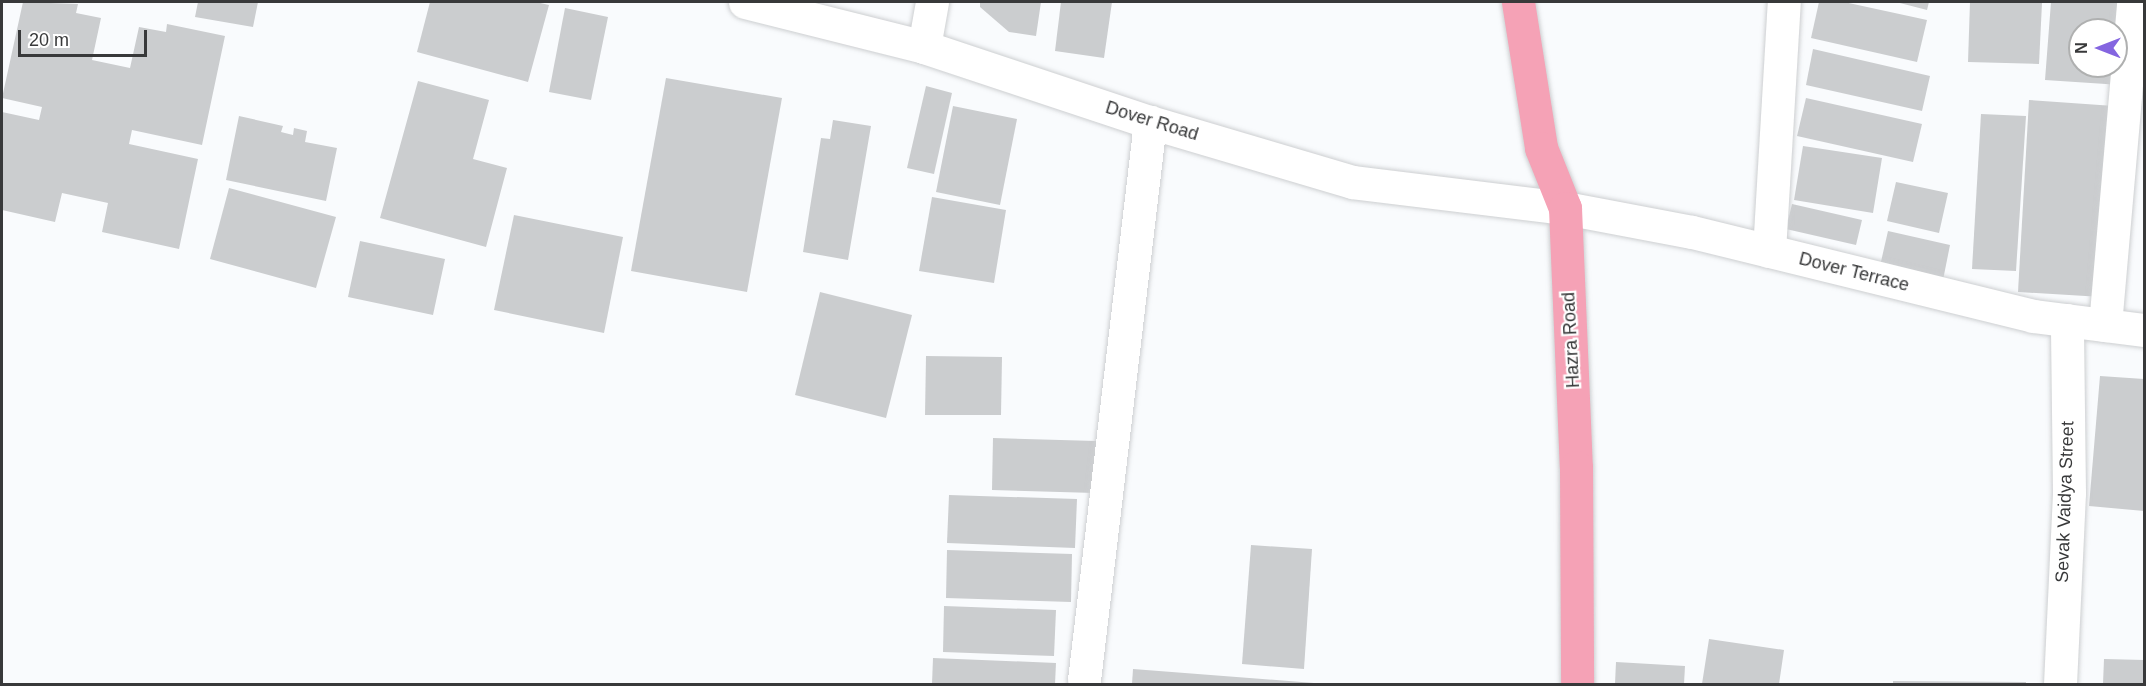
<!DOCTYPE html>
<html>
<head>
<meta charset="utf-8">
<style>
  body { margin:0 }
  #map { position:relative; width:2146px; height:686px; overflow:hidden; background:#f9fbfd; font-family:Helvetica,sans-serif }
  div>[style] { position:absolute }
  .building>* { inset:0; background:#cbcdcf }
  .roads { filter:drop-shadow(0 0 2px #cdcfd1) drop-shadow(0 0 2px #cdcfd1) }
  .minor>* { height:33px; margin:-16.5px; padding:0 16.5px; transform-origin:16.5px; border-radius:16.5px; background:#fff }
  .major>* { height:33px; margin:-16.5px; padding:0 16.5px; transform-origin:16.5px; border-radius:16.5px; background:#f5a2b6 }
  span { translate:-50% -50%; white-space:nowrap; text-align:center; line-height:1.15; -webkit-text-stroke:4.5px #fff; paint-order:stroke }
  .street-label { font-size:18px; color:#38393a }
  .frame { position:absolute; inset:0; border:3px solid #38393a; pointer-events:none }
  .north { position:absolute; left:2068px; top:18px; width:60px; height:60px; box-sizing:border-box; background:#fff; border:2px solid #afb0b0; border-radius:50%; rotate:270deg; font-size:16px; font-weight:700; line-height:24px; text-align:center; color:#38393a }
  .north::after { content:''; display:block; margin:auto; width:21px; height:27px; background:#8465e0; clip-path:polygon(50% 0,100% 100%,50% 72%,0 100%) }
  .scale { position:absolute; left:18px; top:30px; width:129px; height:27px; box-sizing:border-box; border:3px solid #38393a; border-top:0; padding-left:8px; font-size:18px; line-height:21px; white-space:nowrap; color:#38393a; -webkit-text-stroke:4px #fff; paint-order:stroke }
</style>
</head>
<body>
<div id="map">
  <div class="building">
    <i style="clip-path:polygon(23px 2px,78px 4px,76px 13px,101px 18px,92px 60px,130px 68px,139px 27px,166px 32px,167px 24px,225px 36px,202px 145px,132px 130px,129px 144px,198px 159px,179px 249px,102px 232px,108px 203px,62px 193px,55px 222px,2px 210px,2px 112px,39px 120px,42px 107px,2px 98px)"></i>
    <i style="clip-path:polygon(198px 2px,258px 2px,253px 27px,195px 17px)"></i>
    <i style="clip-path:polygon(430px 2px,536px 2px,549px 5px,528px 82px,417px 52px)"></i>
    <i style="clip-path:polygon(980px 2px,1041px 2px,1036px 36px,1009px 32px,980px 7px)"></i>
    <i style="clip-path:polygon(1061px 2px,1112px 2px,1104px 58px,1055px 51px)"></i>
    <i style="clip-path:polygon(1819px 2px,1844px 2px,1927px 20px,1917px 62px,1811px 38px)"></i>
    <i style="clip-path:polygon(1896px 2px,1929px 2px,1927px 10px)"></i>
    <i style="clip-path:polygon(1970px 2px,2042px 3px,2039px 64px,1968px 62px)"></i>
    <i style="clip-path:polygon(evenodd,2051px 2px,2128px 2px,2121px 85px,2045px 80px,2051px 2px,2080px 30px,2116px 30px,2116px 66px,2080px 66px,2080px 30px)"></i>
    <i style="clip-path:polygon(565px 8px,608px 17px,591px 100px,549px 92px)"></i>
    <i style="clip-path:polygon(1813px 49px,1930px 76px,1922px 111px,1806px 85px)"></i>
    <i style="clip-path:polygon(666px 78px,782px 98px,747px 292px,631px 271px)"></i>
    <i style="clip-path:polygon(418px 81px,489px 100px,473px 159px,507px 168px,486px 247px,380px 218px)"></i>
    <i style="clip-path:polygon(926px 86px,952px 93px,934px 174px,907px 168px)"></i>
    <i style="clip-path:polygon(1806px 98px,1922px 124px,1913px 162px,1797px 136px)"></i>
    <i style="clip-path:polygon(2029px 100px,2114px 106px,2102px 297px,2018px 292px)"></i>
    <i style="clip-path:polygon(953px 106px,1017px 119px,1000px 205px,936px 192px)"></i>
    <i style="clip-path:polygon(1981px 114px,2026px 116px,2016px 271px,1972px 269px)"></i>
    <i style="clip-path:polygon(239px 116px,283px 126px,281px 132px,293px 135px,294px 128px,307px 131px,305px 142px,337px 148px,326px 201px,226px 180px)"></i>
    <i style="clip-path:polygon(833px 120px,871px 126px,848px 260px,803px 252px,821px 138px,830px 139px)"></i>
    <i style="clip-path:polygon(1803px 146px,1882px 158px,1873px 213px,1794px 200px)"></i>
    <i style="clip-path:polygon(1896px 182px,1948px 193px,1939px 233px,1887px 221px)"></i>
    <i style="clip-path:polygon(229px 188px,336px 217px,316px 288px,210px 259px)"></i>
    <i style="clip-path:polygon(932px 197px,1006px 210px,994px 283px,919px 271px)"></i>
    <i style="clip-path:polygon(1792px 204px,1862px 220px,1856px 245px,1786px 229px)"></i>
    <i style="clip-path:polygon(514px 215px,623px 237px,604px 333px,494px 310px)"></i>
    <i style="clip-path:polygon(1888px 231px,1950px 245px,1943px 280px,1880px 266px)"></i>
    <i style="clip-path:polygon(360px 241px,445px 259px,433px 315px,348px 297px)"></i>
    <i style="clip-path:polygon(820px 292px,912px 315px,886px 418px,795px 395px)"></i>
    <i style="clip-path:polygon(926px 356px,1002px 357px,1001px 415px,925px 415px)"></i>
    <i style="clip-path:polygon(2100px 376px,2144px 379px,2144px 511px,2089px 506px)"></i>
    <i style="clip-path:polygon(993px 438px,1096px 441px,1095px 493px,992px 490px)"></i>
    <i style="clip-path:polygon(949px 495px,1077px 499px,1075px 548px,947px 543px)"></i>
    <i style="clip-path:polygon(1251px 545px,1312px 549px,1304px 669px,1242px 664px)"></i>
    <i style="clip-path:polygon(947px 550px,1072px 554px,1071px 602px,946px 598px)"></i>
    <i style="clip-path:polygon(944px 606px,1056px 610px,1054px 656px,943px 652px)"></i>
    <i style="clip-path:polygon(1709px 639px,1784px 650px,1779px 684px,1702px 684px)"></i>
    <i style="clip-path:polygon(933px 658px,1056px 663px,1055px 684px,932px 684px)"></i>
    <i style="clip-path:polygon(2104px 659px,2144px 660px,2144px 684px,2103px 684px)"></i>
    <i style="clip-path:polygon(1616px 662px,1685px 666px,1684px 684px,1615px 684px)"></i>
    <i style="clip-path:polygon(1133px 669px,1314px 683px,1314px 684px,1132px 684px)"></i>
    <i style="clip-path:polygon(1893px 681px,2026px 682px,2026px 684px,1893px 684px)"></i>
  </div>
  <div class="roads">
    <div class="minor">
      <i style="left:745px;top:2px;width:185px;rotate:14.1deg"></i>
      <i style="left:924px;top:47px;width:238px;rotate:18.4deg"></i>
      <i style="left:1150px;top:122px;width:211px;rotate:16.5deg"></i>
      <i style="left:1352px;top:182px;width:215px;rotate:7deg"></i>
      <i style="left:1565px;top:208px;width:129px;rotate:10.7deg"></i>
      <i style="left:1692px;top:232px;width:351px;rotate:13.8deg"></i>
      <i style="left:2033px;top:316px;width:112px;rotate:7.2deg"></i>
      <i style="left:924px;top:47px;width:46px;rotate:-79.9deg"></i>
      <i style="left:1769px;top:251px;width:249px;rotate:-86.6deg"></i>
      <i style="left:2105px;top:325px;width:324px;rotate:-85deg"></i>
      <i style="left:1084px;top:680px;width:562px;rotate:-83.25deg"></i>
      <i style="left:2060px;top:684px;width:191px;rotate:-87.3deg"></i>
      <i style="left:2069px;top:493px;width:173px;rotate:-90.7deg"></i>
    </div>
    <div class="major">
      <i style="left:1518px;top:2px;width:148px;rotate:81deg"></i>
      <i style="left:1541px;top:148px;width:65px;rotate:68.2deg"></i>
      <i style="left:1565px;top:208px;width:259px;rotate:87.6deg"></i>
      <i style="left:1576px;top:467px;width:217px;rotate:89.7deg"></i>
    </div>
  </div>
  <div class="street-label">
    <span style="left:1152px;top:121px;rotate:17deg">Dover Road</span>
    <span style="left:1854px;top:272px;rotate:14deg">Dover Terrace</span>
    <span style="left:1571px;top:340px;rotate:-93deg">Hazra Road</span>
    <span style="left:2065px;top:502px;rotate:-88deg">Sevak Vaidya Street</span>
  </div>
  <div class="frame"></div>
  <div class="north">N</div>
  <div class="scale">20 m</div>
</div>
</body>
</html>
